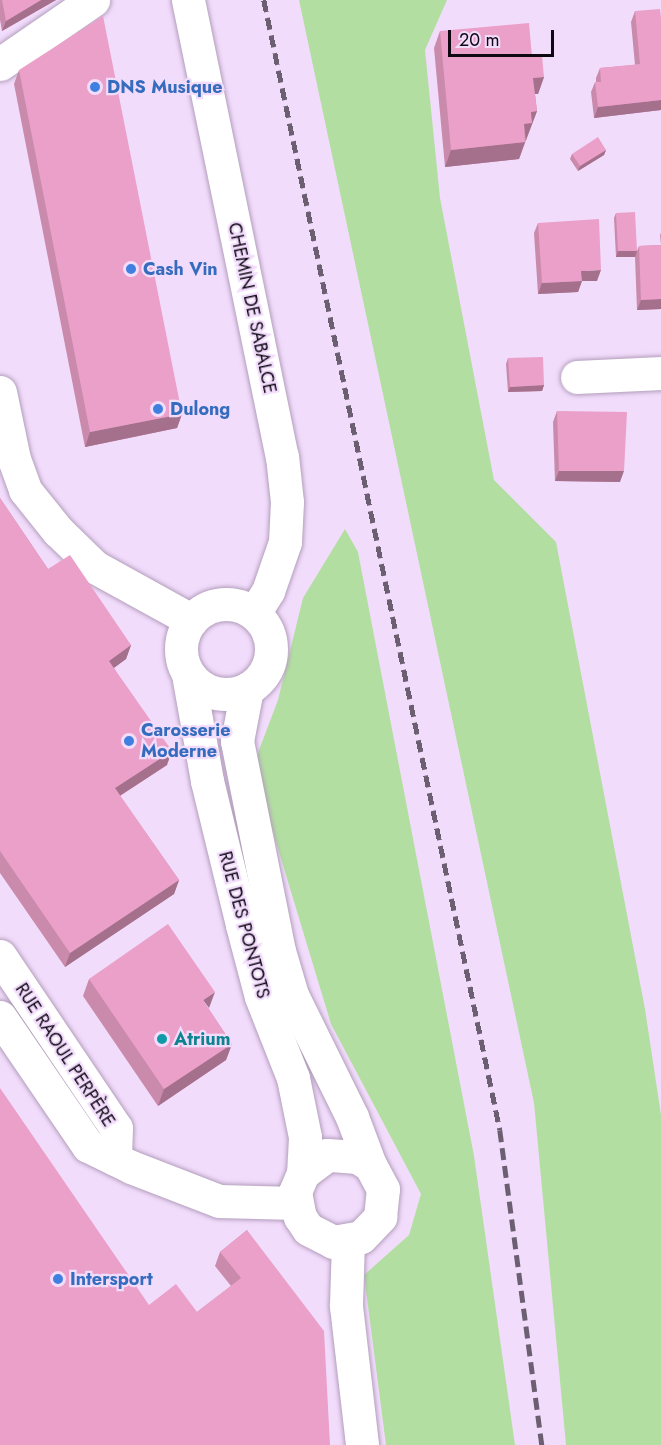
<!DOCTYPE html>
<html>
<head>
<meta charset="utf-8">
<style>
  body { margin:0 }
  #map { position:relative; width:661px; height:1445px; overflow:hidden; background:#f2dcfc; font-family:Jost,sans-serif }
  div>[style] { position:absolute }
  .green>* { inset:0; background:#b2dfa1 }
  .roads { filter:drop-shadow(0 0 2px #b39ebc) drop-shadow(0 0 2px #b39ebc) }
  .minor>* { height:33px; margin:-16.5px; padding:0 16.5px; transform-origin:16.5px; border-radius:16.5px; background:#fff }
  .minor>.ring { margin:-16.5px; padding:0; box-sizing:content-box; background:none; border:33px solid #fff; border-radius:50% }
  .rail>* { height:4.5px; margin-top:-2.25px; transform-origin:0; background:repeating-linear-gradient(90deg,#6c5f72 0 12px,transparent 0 18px) }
  .wall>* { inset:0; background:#c98aac }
  .shaded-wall>* { inset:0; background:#a4708c }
  .building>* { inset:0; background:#eaa0c8 }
  .dots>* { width:16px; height:16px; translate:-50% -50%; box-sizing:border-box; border:3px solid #f2dcfc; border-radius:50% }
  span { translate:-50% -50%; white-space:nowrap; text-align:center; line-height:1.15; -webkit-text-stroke:4.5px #f2dcfc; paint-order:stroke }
  .shop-label { font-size:18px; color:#366cbe; font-weight:700 }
  .left { translate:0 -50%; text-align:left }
  .street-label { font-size:18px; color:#0f0813 }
  .culture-label { font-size:18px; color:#0d838f; font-weight:700 }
  .scale { position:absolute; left:448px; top:30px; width:106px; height:27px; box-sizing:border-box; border:3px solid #0f0813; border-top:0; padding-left:8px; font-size:18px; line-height:21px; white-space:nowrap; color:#0f0813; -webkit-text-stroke:4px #f2dcfc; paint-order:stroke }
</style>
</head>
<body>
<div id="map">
  <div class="green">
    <i style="clip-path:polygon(299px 0,447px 0,425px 50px,440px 198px,494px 480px,556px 542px,645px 1009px,661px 1115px,661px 1445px,566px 1445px,534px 1103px)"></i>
    <i style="clip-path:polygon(345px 529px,358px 552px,474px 1156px,515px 1445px,386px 1445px,364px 1275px,409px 1235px,421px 1194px,331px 1024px,253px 766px,278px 700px,303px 598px)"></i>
  </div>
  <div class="roads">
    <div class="minor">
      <i style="left:188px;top:0;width:466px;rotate:78.4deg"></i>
      <i style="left:282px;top:456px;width:46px;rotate:83.8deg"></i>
      <i style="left:287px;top:502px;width:40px;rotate:92.9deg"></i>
      <i style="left:285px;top:542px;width:52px;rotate:109.1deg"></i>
      <i style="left:268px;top:591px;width:26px;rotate:122deg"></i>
      <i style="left:0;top:64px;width:113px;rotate:-34.5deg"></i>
      <i style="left:577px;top:377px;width:84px;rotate:-2.7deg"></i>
      <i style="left:0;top:392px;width:68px;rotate:78.2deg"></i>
      <i style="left:14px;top:459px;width:33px;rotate:70deg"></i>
      <i style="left:25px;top:490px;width:53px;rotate:51.2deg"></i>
      <i style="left:58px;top:531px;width:52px;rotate:44.2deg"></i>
      <i style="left:95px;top:567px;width:110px;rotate:28.9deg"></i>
      <i class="ring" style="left:181px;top:604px;width:57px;height:57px"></i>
      <i style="left:188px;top:674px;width:109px;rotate:79.9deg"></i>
      <i style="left:207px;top:781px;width:148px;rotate:76.3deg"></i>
      <i style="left:242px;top:925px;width:74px;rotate:75.2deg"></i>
      <i style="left:261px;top:997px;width:87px;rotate:68.4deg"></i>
      <i style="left:293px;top:1078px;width:60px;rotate:78.5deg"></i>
      <i style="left:305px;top:1137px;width:36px;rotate:93deg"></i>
      <i style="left:303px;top:1173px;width:21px;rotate:113deg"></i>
      <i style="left:295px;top:1192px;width:25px;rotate:79deg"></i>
      <i style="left:300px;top:1217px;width:14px;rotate:56deg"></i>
      <i style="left:308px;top:1229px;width:28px;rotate:27deg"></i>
      <i style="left:333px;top:1242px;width:28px;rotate:-10deg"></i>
      <i style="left:361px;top:1237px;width:28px;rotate:-46deg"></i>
      <i style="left:380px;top:1217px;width:28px;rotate:-84deg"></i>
      <i style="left:383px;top:1189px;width:27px;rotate:-118deg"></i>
      <i style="left:370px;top:1165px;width:15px;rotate:-148deg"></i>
      <i style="left:357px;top:1157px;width:30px;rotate:-176deg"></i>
      <i style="left:327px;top:1155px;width:30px;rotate:143deg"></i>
      <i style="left:247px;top:689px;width:53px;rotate:100.9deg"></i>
      <i style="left:237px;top:741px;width:214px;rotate:78.7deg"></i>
      <i style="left:279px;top:951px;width:46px;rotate:73.5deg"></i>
      <i style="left:292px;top:995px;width:136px;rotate:63.8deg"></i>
      <i style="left:352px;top:1117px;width:51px;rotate:69.4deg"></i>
      <i style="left:0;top:956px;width:207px;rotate:56deg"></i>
      <i style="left:116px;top:1128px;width:31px;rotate:92deg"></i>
      <i style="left:0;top:1017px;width:156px;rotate:55.7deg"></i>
      <i style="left:88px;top:1146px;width:48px;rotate:26deg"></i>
      <i style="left:131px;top:1167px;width:94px;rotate:21.1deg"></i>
      <i style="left:219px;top:1201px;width:76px;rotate:1.5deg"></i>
      <i style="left:348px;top:1241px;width:65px;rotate:91.8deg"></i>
      <i style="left:346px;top:1306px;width:140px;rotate:83.4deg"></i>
    </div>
  </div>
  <div class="rail">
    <i style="left:264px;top:0;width:1154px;rotate:78.2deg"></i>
    <i style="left:500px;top:1130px;width:318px;rotate:82.4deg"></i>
  </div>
  <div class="wall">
    <i style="clip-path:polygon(0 0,56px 0,2px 31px,0 20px)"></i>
    <i style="clip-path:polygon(635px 11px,661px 18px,661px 110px,594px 118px,591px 92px,595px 82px,596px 82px,596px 78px,600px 68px,635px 65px,631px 22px)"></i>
    <i style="clip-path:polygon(440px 31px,532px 57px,544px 77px,538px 94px,535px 94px,537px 111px,519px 159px,445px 167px,434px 48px)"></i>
    <i style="clip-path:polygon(19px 70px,182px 414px,177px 428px,85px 447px,14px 84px)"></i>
    <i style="clip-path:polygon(606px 150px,604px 155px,578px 171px,570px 159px,572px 154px)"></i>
    <i style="clip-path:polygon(616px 213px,637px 251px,639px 246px,661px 245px,660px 235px,661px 233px,661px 309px,637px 310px,635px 257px,616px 257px,614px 218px)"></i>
    <i style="clip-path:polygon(538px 223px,597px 281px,582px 281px,578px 292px,538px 294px,534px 233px)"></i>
    <i style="clip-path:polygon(508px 358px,544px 385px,542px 391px,508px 392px,506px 364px)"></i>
    <i style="clip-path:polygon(557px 411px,620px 482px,555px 481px,553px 422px)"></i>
    <i style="clip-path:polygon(0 498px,48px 569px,131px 645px,126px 659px,114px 668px,167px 765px,120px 796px,179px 880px,174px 894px,65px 967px,0 873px)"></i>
    <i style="clip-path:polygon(89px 979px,208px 1008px,232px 1044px,226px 1060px,158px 1106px,83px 996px)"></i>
    <i style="clip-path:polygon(247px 1230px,330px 1445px,149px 1305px,197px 1312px,231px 1286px,215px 1266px,220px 1252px)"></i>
  </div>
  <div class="shaded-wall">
    <i style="clip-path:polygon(41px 0,56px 0,2px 31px,6px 21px)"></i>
    <i style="clip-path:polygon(544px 77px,538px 94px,527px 94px,533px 78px)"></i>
    <i style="clip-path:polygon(661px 100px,661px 110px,594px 118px,598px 107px)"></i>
    <i style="clip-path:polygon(537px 111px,526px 140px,524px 124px,531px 112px)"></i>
    <i style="clip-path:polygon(525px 142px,519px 159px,445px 167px,451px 150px)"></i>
    <i style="clip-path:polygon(606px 150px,604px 155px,578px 171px,580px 166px)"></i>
    <i style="clip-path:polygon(618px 251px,637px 251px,635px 257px,616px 257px)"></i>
    <i style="clip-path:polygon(601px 270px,597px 281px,578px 281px,581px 271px)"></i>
    <i style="clip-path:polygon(582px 281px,578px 292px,538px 294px,542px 283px)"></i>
    <i style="clip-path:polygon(661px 299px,661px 309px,637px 310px,641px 300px)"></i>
    <i style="clip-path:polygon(544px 385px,542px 391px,508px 392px,510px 387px)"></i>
    <i style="clip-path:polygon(182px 414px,177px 428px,85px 447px,90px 432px)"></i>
    <i style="clip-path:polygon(559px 471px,624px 471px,620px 482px,555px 481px)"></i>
    <i style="clip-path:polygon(131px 645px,126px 659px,104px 675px,109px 661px)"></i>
    <i style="clip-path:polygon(172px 751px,167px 765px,110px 802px,115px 788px)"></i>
    <i style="clip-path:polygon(179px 880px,174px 894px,65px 967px,70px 953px)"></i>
    <i style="clip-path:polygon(215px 992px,209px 1008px,203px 1000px)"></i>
    <i style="clip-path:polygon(232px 1044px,226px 1060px,158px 1106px,164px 1089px)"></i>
  </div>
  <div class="building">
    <i style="clip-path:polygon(2px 0,41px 0,6px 21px)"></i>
    <i style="clip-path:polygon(660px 9px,661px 18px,661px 100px,598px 107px,595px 82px,601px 82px,600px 68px,640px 64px,635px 11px)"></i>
    <i style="clip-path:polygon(103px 16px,182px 414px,90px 432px,19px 70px)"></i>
    <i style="clip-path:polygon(529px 23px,532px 57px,542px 56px,544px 77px,533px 78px,537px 111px,531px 112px,532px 123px,524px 124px,525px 142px,451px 150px,440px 31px)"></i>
    <i style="clip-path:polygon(598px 137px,606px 150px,580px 166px,572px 154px)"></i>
    <i style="clip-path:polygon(635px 212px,637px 251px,618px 251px,616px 213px)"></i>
    <i style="clip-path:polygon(599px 219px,601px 270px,581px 271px,582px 281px,542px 283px,538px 223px)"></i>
    <i style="clip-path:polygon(661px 245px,661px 299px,641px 300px,639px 246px)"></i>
    <i style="clip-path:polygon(543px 357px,544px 385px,510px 387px,508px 358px)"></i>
    <i style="clip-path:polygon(557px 411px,627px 412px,624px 471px,559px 471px)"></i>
    <i style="clip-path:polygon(0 498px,48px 569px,70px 555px,131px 645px,109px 661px,172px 751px,115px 788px,179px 880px,70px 953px,0 851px)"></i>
    <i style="clip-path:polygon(168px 924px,215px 992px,203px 1000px,232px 1044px,164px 1089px,89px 979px)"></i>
    <i style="clip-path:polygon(0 1088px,149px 1305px,176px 1284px,197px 1312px,241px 1278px,220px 1252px,247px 1230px,324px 1331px,330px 1445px,0 1445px)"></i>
  </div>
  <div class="dots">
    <i style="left:95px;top:87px;background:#3f7fe0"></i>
    <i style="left:131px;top:269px;background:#3f7fe0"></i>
    <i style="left:158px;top:409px;background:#3f7fe0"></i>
    <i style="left:129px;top:741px;background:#3f7fe0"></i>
    <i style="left:162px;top:1039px;background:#0f9aa8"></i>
    <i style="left:58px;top:1279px;background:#3f7fe0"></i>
  </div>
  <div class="shop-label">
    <span class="left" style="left:107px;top:87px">DNS Musique</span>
    <span class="left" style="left:143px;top:269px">Cash Vin</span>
    <span class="left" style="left:170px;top:409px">Dulong</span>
    <span class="left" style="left:141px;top:741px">Carosserie<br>Moderne</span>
    <span class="left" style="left:70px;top:1279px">Intersport</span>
  </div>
  <div class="street-label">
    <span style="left:252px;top:308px;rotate:78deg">CHEMIN DE SABALCE</span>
    <span style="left:244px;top:925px;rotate:75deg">RUE DES PONTOTS</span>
    <span style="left:65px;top:1055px;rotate:57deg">RUE RAOUL PERPÈRE</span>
  </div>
  <div class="culture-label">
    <span class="left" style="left:174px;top:1039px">Atrium</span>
  </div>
  <div class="scale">20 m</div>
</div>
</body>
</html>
